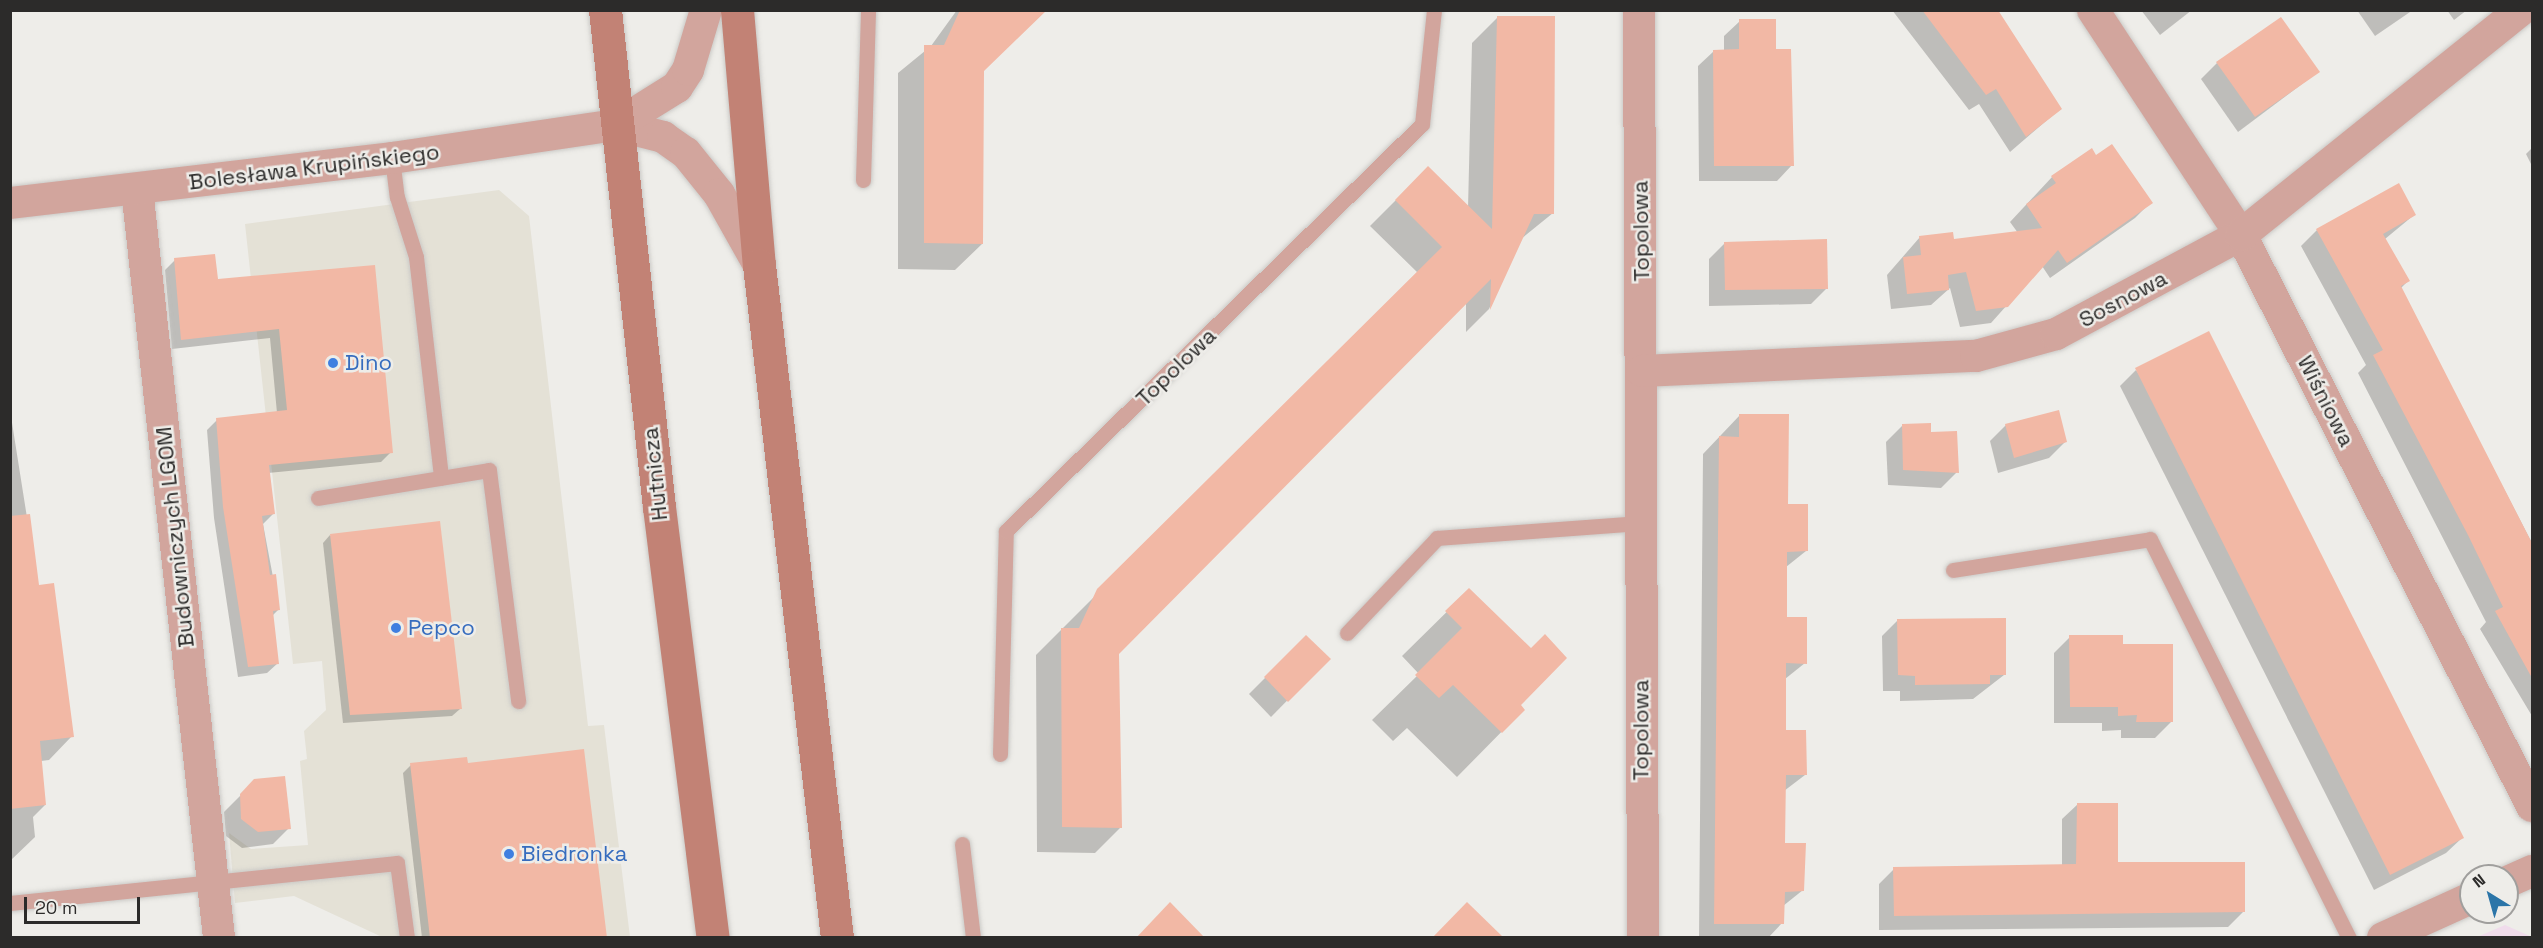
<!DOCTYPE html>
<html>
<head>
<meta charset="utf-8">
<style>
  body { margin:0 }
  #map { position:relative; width:2543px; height:948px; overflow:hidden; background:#eeede9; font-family:"Space Grotesk",sans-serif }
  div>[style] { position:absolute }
  .built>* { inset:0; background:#e4e1d6 }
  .education>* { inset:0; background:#f0dceb }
  .shadow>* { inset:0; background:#0003 }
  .building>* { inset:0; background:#f2b8a5 }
  .roads { filter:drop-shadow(0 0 2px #cbcac7) drop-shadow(0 0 2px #cbcac7) }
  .lane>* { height:15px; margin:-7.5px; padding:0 7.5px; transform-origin:7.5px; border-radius:7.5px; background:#d2a59d }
  .street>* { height:32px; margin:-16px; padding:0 16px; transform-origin:16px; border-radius:16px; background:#d2a59d }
  .secondary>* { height:33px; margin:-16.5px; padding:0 16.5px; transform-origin:16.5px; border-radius:16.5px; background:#c28275 }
  .dots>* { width:16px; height:16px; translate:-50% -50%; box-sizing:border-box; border:3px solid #eeede9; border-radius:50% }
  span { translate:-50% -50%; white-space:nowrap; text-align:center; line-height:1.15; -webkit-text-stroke:5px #eeede9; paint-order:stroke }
  .street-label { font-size:22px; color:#2c2b2a }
  .shop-label { font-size:22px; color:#366cbe }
  .left { translate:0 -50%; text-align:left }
  .frame { position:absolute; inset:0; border:12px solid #2c2b2a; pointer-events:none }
  .north { position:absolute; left:2459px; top:864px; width:60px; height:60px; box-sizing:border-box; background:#eeede9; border:2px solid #a09f9d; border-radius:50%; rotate:323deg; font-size:16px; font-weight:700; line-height:24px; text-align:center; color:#2c2b2a }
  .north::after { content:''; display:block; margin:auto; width:21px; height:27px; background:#2b75a8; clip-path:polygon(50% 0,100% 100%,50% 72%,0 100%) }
  .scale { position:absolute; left:24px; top:897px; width:116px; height:27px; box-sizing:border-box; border:3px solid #2c2b2a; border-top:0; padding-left:8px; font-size:18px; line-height:21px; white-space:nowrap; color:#2c2b2a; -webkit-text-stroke:4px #eeede9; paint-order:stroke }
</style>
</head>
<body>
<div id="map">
  <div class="built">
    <i style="clip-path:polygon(499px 190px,529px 216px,588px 726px,604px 725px,630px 937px,382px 937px,294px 896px,235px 903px,229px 833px,251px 849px,308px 845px,300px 761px,307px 759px,304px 731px,326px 710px,322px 661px,293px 664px,245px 224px)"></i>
  </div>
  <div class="education">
    <i style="clip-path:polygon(2505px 925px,2532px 937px,2477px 937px)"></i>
  </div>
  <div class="shadow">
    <i style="clip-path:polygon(957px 10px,1046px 10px,982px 71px,982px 244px,955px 270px,898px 269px,898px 73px,931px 46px)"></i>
    <i style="clip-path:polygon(1892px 10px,1989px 10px,2060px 109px,2010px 152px,1979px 104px,1969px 110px)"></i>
    <i style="clip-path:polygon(2141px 10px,2192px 10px,2160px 35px)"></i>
    <i style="clip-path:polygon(2357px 10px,2413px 10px,2375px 36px)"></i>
    <i style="clip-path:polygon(2447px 10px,2467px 10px,2454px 20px)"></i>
    <i style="clip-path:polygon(1498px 17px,1553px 213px,1521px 239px,1489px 309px,1466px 332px,1466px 302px,1117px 654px,1120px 828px,1095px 853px,1037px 852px,1036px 655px,1418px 273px,1370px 226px,1428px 168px,1468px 208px,1472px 43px)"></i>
    <i style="clip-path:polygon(1740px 21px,1774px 51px,1792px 165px,1777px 181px,1699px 181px,1698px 66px,1714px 51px,1724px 51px,1724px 36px)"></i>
    <i style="clip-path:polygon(2217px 63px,2318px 72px,2238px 132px,2201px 79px)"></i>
    <i style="clip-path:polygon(2532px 148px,2532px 166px,2526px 154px)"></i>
    <i style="clip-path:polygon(2096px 157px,2151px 202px,2135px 218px,2050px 278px,2042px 266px,1991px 323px,1960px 327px,1950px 288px,1931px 305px,1891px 309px,1887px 275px,1920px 237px,1953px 241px,2018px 233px,2010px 222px,2052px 177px)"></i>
    <i style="clip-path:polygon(2414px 215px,2385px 239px,2408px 281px,2400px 289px,2532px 543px,2532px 716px,2480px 629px,2486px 622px,2358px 373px,2366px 365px,2301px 246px,2317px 230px)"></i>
    <i style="clip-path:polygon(1725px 243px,1827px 288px,1811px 304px,1709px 306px,1709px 259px)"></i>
    <i style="clip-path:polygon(175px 260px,216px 281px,373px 266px,391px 452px,381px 462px,268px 473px,273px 514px,263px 524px,279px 609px,272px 616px,278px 663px,267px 673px,238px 677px,214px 518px,207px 430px,217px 420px,277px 413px,270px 338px,172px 349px,165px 270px)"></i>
    <i style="clip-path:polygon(2136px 370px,2463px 837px,2446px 853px,2374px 890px,2120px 386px)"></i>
    <i style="clip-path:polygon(10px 410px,38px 587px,72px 736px,49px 760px,41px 761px,45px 805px,33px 817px,35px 837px,10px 861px)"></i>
    <i style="clip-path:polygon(1740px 415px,1806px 551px,1786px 567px,1786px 618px,1805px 663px,1785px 679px,1784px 731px,1805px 775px,1784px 791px,1783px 844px,1803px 890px,1783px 906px,1782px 923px,1768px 938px,1699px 938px,1703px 454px)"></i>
    <i style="clip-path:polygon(2006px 425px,2065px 442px,2049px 458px,1998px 473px,1990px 441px)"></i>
    <i style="clip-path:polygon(1902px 426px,1957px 472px,1941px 488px,1888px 485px,1886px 442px)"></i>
    <i style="clip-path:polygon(330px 535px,460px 709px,452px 716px,343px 723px,323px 543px)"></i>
    <i style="clip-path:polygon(1469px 590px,1523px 710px,1457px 777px,1407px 728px,1393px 741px,1372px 720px,1419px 674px,1402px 656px)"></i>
    <i style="clip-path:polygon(1898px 620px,2004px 675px,1973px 699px,1900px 701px,1900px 691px,1883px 691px,1882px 636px)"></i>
    <i style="clip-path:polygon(1306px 637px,1328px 659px,1271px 717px,1249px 694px)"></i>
    <i style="clip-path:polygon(2070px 637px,2122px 645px,2171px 722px,2155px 738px,2121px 738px,2121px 730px,2102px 731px,2102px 723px,2054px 723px,2054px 653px)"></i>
    <i style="clip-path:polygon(411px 765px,467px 765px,605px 938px,422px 938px,403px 773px)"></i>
    <i style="clip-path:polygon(255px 781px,289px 828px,273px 844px,242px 848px,226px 836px,224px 812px)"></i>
    <i style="clip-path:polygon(2078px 804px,2116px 863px,2243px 912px,2228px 927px,1879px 930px,1879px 884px,1894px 869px,2062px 866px,2062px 819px)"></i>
  </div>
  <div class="building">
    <i style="clip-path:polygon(960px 10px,1047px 10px,984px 71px,983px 244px,924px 243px,924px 45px,944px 45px)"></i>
    <i style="clip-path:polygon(1922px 10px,1998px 10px,2062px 109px,2026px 137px,1996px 89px,1986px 95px)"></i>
    <i style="clip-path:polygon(1497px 16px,1555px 16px,1554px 214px,1534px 214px,1490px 310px,1491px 279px,1119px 654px,1122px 828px,1062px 827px,1061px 628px,1079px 628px,1097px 589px,1442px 247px,1395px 200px,1428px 166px,1492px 229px)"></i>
    <i style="clip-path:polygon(2281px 17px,2320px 72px,2255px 117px,2216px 62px)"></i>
    <i style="clip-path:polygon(1739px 19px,1776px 19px,1776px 49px,1791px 49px,1794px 166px,1714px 166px,1713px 50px,1739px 49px)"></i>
    <i style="clip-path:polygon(2112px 144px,2153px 203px,2067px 263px,2058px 250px,2008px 307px,1976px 311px,1966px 272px,1948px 275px,1949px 290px,1907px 294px,1903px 257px,1921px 255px,1919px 236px,1953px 232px,1954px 239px,2042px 228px,2026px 204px,2056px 183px,2051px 176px,2092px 148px,2096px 155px)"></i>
    <i style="clip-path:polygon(2399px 183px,2416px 215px,2383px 234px,2410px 281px,2401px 286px,2532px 543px,2532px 678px,2495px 611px,2503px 607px,2468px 535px,2373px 355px,2383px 350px,2316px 229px)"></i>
    <i style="clip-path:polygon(1827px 239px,1828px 289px,1725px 290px,1724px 242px)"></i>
    <i style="clip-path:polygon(215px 254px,218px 279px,375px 265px,393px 453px,269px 465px,275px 514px,262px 516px,270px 575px,276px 574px,280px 610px,273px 611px,279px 664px,248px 667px,223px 507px,216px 418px,287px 410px,279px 329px,181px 340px,174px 258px)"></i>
    <i style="clip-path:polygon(2209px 331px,2464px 838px,2390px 875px,2135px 368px)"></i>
    <i style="clip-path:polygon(2059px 410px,2067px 442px,2014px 458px,2005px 424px)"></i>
    <i style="clip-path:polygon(1739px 414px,1789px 414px,1788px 504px,1808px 504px,1808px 551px,1787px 552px,1787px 617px,1807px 617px,1807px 664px,1786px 663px,1786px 730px,1806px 730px,1807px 775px,1786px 775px,1785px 843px,1806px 843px,1804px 891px,1785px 892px,1784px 924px,1714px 924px,1719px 436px,1739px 437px)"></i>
    <i style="clip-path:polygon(1931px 423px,1931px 432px,1957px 431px,1959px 473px,1903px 470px,1902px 424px)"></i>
    <i style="clip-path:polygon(30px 514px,39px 585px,54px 583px,74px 737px,40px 741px,46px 805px,10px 809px,10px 516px)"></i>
    <i style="clip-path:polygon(440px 521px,462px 709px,350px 715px,330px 534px)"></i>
    <i style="clip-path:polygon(1469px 588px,1531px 648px,1545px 634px,1567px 658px,1521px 705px,1525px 710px,1502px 733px,1453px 685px,1439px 698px,1415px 675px,1462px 628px,1445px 611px)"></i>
    <i style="clip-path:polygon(2006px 618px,2006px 675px,1990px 675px,1990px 684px,1915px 685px,1915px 676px,1898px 675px,1897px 619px)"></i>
    <i style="clip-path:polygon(1306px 635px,1331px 659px,1288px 702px,1264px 677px)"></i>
    <i style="clip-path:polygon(2069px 635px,2123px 635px,2123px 644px,2173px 644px,2173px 722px,2136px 722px,2137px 715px,2118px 716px,2118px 707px,2070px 707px)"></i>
    <i style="clip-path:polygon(584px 749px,607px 938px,430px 938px,410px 763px,467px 757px,468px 763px)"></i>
    <i style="clip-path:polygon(285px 776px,291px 829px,258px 832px,241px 819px,240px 794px,254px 779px)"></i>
    <i style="clip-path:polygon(2077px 803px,2118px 803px,2118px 862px,2245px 862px,2245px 912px,1894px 916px,1893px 867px,2076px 864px)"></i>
    <i style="clip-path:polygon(1170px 902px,1205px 938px,1136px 938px)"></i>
    <i style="clip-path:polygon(1467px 902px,1504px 938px,1432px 938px)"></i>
  </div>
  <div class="roads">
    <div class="lane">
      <i style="left:392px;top:158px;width:39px;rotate:83deg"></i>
      <i style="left:397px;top:197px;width:63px;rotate:72.4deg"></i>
      <i style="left:416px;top:257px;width:222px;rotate:83.5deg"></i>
      <i style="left:863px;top:180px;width:170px;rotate:-88.3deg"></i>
      <i style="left:318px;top:498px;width:173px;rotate:-9.3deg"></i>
      <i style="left:489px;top:470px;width:233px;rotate:82.8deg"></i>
      <i style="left:1953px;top:570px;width:199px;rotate:-8.9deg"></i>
      <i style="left:2150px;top:539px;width:446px;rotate:63.5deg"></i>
      <i style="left:1347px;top:633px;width:131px;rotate:-46.5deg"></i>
      <i style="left:1437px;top:538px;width:203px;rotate:-4.2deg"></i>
      <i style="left:1000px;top:754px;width:223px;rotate:-88.5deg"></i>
      <i style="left:1006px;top:531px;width:582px;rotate:-44.37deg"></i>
      <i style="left:1422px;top:124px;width:115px;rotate:-84deg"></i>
      <i style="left:962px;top:844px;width:95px;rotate:83.3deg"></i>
      <i style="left:10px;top:903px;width:389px;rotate:-5.9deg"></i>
      <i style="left:397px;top:863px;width:76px;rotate:82.4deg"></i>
    </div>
    <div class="street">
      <i style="left:1639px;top:10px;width:928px;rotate:89.75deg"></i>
      <i style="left:2093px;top:10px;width:269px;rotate:56.7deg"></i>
      <i style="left:2241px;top:235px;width:641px;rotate:63deg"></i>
      <i style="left:616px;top:125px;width:49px;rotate:14.3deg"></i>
      <i style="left:663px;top:137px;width:28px;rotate:35deg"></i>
      <i style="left:686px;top:153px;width:53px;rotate:51.2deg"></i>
      <i style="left:719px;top:194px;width:81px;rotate:60.6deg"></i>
      <i style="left:137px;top:189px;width:753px;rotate:83.75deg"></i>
      <i style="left:10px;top:203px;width:385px;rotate:-6.7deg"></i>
      <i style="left:392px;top:158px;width:226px;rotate:-8.4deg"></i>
      <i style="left:616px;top:125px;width:72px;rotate:-31.9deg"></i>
      <i style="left:677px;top:87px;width:20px;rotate:-57deg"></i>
      <i style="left:688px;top:70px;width:63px;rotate:-73.3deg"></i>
      <i style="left:1642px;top:371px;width:334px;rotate:-2.6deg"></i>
      <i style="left:1976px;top:356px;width:83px;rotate:-15.4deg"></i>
      <i style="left:2056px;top:334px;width:210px;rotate:-28.2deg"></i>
      <i style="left:2241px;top:235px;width:359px;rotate:-38.8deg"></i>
      <i style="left:2507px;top:882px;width:27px;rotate:-24deg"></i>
      <i style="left:2383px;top:938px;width:97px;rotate:-24.4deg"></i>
    </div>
    <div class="secondary">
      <i style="left:605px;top:10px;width:500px;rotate:83.8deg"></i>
      <i style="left:659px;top:507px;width:434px;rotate:82.9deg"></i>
      <i style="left:737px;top:10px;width:256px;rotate:85.1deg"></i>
      <i style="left:759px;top:265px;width:678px;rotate:83.39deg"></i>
    </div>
  </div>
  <div class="dots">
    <i style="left:333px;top:363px;background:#3f7fe0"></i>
    <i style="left:396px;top:628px;background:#3f7fe0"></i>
    <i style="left:509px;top:854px;background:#3f7fe0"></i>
  </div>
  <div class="street-label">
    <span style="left:314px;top:167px;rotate:-7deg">Bolesława Krupińskiego</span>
    <span style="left:1641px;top:231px;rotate:-91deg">Topolowa</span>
    <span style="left:2123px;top:299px;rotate:-28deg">Sosnowa</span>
    <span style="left:1176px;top:367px;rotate:-44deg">Topolowa</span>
    <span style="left:2326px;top:401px;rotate:63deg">Wiśniowa</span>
    <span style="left:655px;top:474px;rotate:-96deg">Hutnicza</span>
    <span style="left:175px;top:537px;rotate:-96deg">Budowniczych LGOM</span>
    <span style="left:1641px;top:730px;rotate:-90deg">Topolowa</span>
  </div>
  <div class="shop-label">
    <span class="left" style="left:345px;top:363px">Dino</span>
    <span class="left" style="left:408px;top:628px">Pepco</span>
    <span class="left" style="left:521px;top:854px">Biedronka</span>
  </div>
  <div class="frame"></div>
  <div class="north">N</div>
  <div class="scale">20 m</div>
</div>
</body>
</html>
